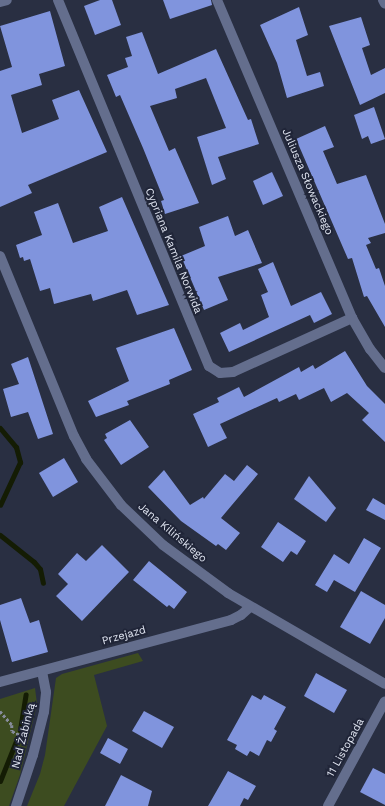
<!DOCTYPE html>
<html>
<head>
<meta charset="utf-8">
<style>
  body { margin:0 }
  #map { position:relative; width:385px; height:806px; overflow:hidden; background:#292f42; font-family:"Work Sans",sans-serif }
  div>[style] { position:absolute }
  .green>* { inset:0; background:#3d4c20 }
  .stream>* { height:5px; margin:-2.5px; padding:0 2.5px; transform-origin:2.5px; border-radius:2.5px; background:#141c04 }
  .building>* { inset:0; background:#8094dd }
  .path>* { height:2.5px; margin-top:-1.25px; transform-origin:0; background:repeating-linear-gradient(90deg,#878c9c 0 3px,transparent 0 5px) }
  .minor>* { height:10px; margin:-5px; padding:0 5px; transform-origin:5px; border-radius:5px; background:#646e8d }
  .tertiary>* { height:10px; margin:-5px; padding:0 5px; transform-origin:5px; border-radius:5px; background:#646e8d }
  span { translate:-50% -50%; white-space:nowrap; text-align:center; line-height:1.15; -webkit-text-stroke:4px #202538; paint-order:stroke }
  .street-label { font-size:11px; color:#e1e6f2 }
</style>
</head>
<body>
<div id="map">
  <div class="green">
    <i style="clip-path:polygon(138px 653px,143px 661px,94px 675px,107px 726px,64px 806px,27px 806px,40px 774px,45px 755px,56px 678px,62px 674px)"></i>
    <i style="clip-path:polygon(35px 688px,37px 704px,20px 775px,9px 806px,0 806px,0 699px)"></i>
  </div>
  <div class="stream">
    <i style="left:0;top:428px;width:25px;rotate:50deg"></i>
    <i style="left:16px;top:447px;width:16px;rotate:75deg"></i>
    <i style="left:20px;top:462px;width:47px;rotate:114.9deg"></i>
    <i style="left:0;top:535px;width:43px;rotate:38.5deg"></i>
    <i style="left:34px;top:562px;width:9px;rotate:49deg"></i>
    <i style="left:40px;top:569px;width:14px;rotate:78deg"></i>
    <i style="left:20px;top:730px;width:36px;rotate:-81deg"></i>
    <i style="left:0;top:781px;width:48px;rotate:-68.2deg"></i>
  </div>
  <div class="building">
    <i style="clip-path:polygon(100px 0,112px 0,121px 25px,95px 35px,84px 6px)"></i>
    <i style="clip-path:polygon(163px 0,211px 0,212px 5px,170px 19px)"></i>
    <i style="clip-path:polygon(299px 7px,308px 35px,296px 40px,307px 76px,320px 72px,324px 86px,287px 98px,277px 63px,260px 25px)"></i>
    <i style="clip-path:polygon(50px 11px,65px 66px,39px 74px,42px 85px,11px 95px,22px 133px,59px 119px,52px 100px,79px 90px,107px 152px,28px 185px,32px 193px,0 207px,0 71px,12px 67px,0 26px)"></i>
    <i style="clip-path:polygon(361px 17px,370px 45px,362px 48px,371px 75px,385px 68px,385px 93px,360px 105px,329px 26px)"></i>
    <i style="clip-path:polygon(142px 32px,158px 74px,216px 49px,248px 120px,251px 119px,259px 144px,218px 157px,226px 179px,212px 185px,197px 137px,226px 128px,206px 78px,175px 89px,177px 98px,150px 106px,169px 151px,175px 148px,199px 203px,165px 214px,161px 201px,164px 200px,143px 148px,120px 95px,116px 97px,107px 75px,128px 67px,125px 58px,132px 56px,126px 37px)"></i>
    <i style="clip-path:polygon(374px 107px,385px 139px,371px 144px,368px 136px,362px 139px,354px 115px)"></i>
    <i style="clip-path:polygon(325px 126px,334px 147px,323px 151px,337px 184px,366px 175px,385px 224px,385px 233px,368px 238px,371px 243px,366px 245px,376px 269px,379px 268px,385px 286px,385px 327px,367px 296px,364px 297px,352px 258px,348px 259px,296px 139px)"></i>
    <i style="clip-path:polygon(272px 172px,283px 196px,263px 205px,253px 181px)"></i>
    <i style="clip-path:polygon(122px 197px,169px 305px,137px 315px,127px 290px,93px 301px,91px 294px,54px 304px,50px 288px,40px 291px,30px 259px,24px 261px,23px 257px,20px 258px,16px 245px,42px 235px,34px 212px,58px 203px,73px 243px,108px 231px,99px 207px)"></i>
    <i style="clip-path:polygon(228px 216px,235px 236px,248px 230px,262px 263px,218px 277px,228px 300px,204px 310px,181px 256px,205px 246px,199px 227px)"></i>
    <i style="clip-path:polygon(273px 262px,291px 306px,321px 292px,332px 314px,314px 323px,310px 315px,229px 352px,220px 333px,240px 323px,243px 330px,269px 317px,261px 295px,268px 292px,258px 269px)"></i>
    <i style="clip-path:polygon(174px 328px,192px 370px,169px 380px,170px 384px,127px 401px,129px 405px,96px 417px,88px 401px,129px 381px,116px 348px)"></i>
    <i style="clip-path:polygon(345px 351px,367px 386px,385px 404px,385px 442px,362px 420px,369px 413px,347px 393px,331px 402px,324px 388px,299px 400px,296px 394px,279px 402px,277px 398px,220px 424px,227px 438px,208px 447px,193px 414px,219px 402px,217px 398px,239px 387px,244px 397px,299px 367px,301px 372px,313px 365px,315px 369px)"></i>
    <i style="clip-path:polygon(28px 357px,53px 434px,38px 439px,28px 412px,11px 417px,3px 389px,19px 384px,11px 364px)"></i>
    <i style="clip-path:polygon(130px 420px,149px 447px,121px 465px,104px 440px,107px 438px,105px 434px)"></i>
    <i style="clip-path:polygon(64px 458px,78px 482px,53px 497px,39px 473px)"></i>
    <i style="clip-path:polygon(247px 465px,258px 474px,221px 518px,240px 533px,226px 550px,218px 544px,216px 546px,181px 521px,148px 487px,164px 470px,190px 505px,203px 497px,204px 499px,225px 474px,234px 481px)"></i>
    <i style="clip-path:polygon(309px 476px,336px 508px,326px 522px,294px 499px)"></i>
    <i style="clip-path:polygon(373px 498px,385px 505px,385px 520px,366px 510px)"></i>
    <i style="clip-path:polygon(278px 522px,306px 541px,297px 555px,291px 551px,283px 562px,261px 547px)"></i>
    <i style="clip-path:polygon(364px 538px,381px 548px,355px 592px,334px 580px,327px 592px,315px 585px,334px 554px,349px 564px)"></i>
    <i style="clip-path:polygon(102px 545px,129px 572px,82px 621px,56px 596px,68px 584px,58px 574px,77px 553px,86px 561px)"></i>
    <i style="clip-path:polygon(149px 561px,187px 592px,174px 609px,169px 605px,167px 607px,133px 580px)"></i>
    <i style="clip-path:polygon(361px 591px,385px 605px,385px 618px,370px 644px,340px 627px)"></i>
    <i style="clip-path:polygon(21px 598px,30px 623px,39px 620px,48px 652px,12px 662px,0 620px,0 605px)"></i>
    <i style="clip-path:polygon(316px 673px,347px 690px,334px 713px,304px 696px)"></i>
    <i style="clip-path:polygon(252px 695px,261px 700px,264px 695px,286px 707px,274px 729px,277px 731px,271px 742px,267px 740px,259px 756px,250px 751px,247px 756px,235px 749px,237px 745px,227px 740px)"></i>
    <i style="clip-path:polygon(144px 711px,174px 727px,162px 748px,132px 731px)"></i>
    <i style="clip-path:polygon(108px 738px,128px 749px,120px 764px,100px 753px)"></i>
    <i style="clip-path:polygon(373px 768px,385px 774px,385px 805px,360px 792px)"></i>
    <i style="clip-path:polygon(228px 771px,256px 786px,248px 800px,244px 798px,240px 806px,208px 806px)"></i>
    <i style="clip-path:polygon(121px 775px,152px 791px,148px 806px,105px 806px)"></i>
  </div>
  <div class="path">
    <i style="left:0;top:711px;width:18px;rotate:49deg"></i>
    <i style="left:12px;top:725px;width:6px;rotate:90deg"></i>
    <i style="left:12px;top:731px;width:13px;rotate:27deg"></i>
  </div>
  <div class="minor">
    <i style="left:58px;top:0;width:396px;rotate:67.6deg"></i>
    <i style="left:209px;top:366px;width:13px;rotate:32deg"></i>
    <i style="left:220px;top:373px;width:13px;rotate:-4deg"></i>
    <i style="left:233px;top:372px;width:131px;rotate:-24.4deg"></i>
    <i style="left:217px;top:0;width:345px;rotate:67deg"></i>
    <i style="left:352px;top:318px;width:36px;rotate:60deg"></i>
    <i style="left:370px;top:349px;width:24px;rotate:52deg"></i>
    <i style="left:383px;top:0;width:4px;rotate:63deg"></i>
    <i style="left:0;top:256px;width:195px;rotate:67.7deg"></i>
    <i style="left:74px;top:436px;width:26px;rotate:62deg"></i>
    <i style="left:86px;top:459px;width:58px;rotate:52.7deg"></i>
    <i style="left:121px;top:505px;width:58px;rotate:43.6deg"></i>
    <i style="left:163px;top:545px;width:81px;rotate:36.4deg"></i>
    <i style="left:228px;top:593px;width:181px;rotate:30.1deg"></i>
    <i style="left:0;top:682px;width:239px;rotate:-15deg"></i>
    <i style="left:231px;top:620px;width:11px;rotate:-27deg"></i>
    <i style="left:241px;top:615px;width:12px;rotate:-42deg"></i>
    <i style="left:16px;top:806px;width:54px;rotate:-71.6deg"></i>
    <i style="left:33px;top:755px;width:44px;rotate:-75.7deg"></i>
    <i style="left:44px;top:712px;width:20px;rotate:-84deg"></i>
    <i style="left:46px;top:692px;width:21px;rotate:-101deg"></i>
  </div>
  <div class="tertiary">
    <i style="left:0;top:2px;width:7px;rotate:-16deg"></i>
    <i style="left:328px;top:806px;width:119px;rotate:-61.5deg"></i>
  </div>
  <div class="street-label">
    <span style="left:307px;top:182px;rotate:67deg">Juliusza Słowackiego</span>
    <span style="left:173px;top:251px;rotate:68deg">Cypriana Kamila Norwida</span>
    <span style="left:172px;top:533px;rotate:40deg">Jana Kilińskiego</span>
    <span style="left:124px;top:636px;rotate:-15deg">Przejazd</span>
    <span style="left:24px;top:736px;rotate:-76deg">Nad Żabinką</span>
    <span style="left:346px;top:748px;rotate:-61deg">11 Listopada</span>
  </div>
</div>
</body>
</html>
